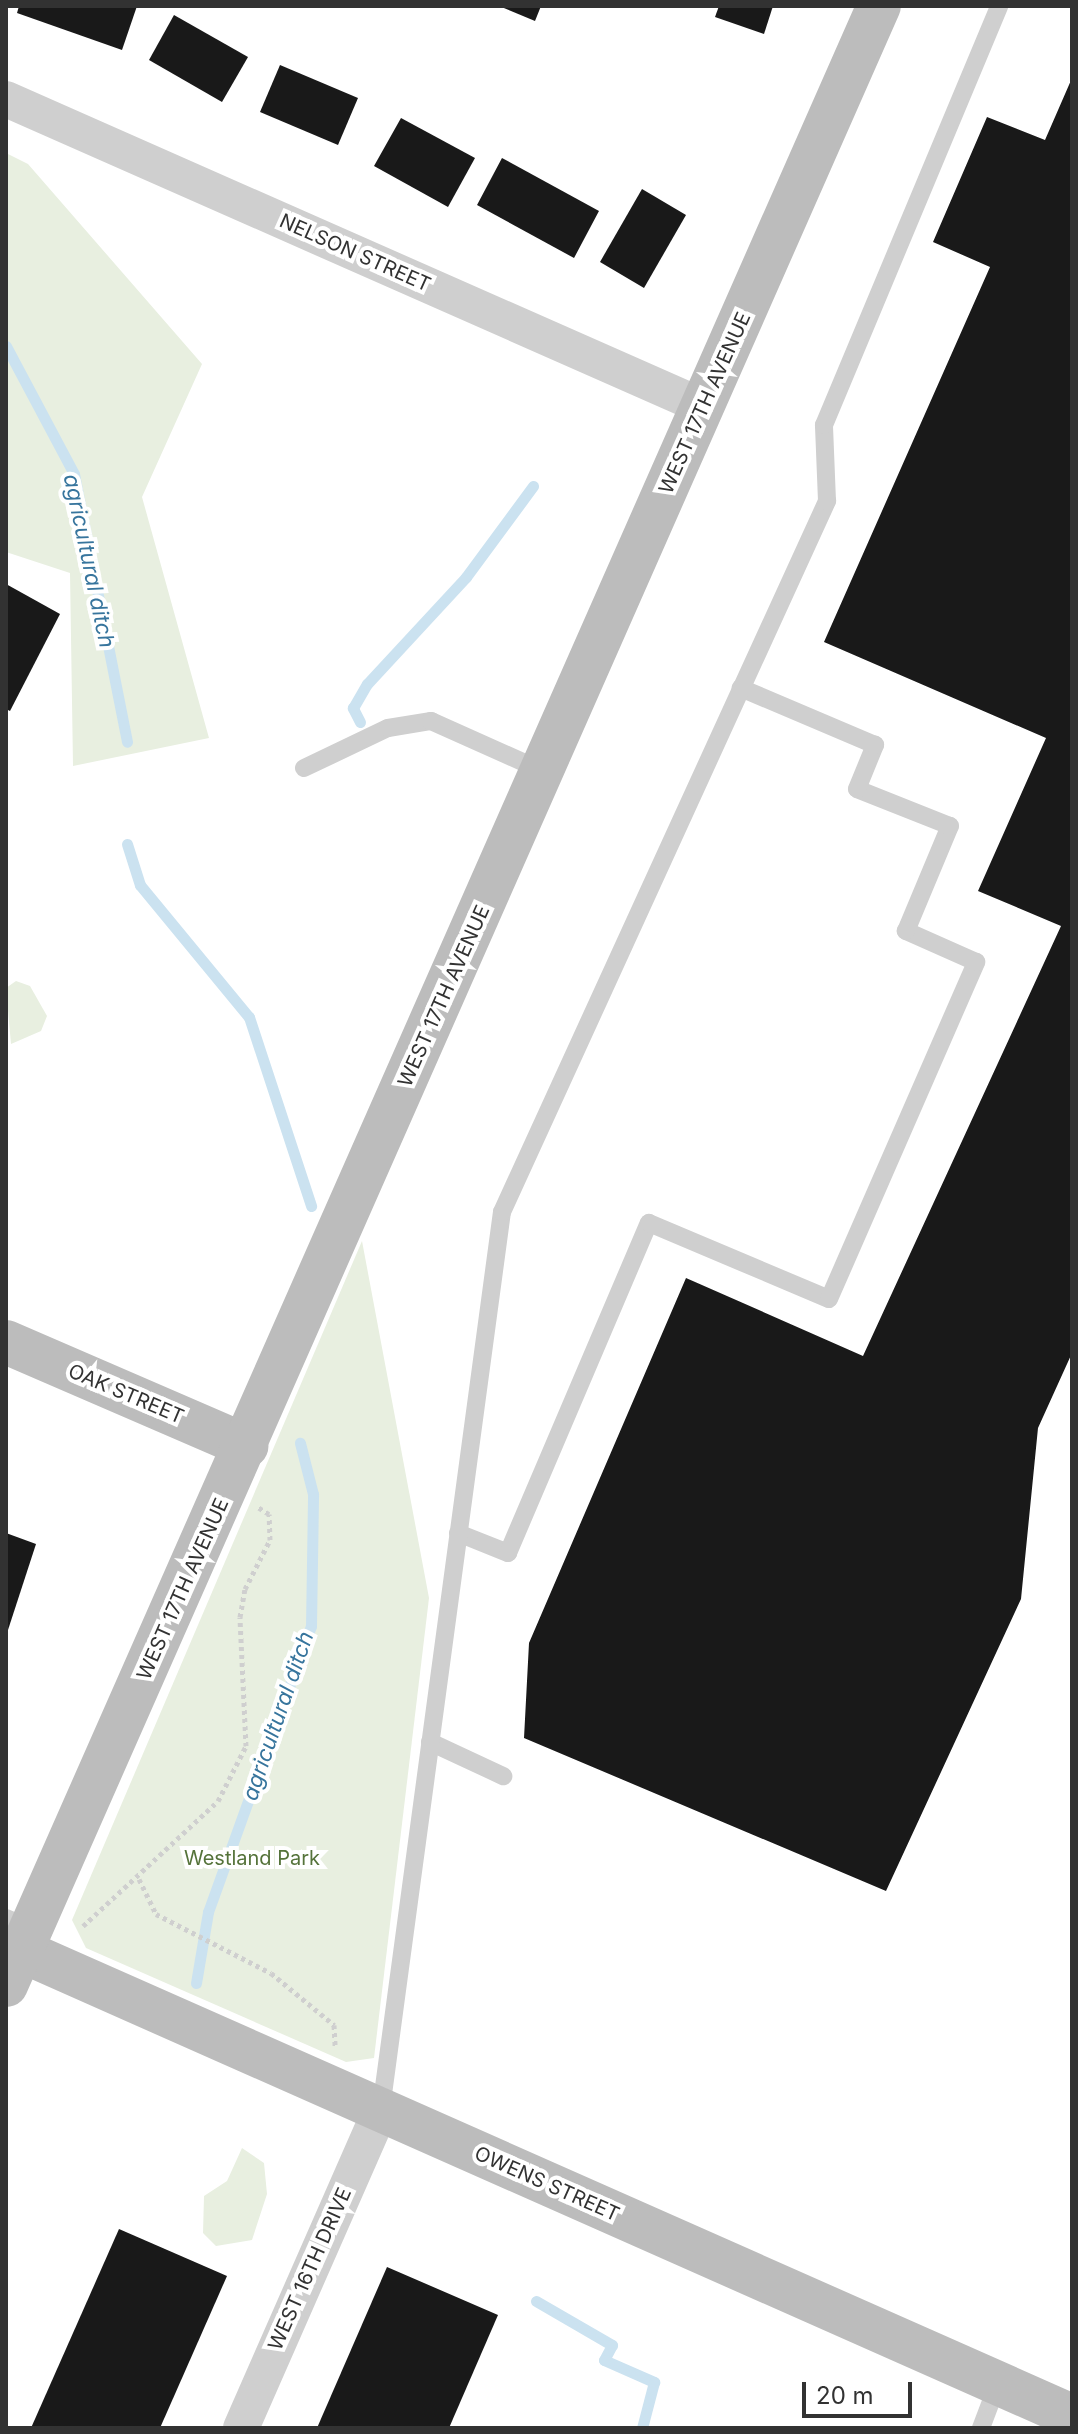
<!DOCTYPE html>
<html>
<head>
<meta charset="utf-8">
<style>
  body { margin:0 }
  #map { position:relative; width:1078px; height:2434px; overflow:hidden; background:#fff; font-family:Inter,sans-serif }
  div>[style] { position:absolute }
  .green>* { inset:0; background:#e8efe0 }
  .stream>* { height:11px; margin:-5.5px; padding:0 5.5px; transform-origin:5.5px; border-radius:5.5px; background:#cbe2f0 }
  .building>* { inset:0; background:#191919 }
  .path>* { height:5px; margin-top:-2.5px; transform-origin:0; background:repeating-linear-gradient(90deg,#cfcfcf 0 4px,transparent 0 8px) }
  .lane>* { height:18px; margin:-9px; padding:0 9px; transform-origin:9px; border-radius:9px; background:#cfcfcf }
  .street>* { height:36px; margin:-18px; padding:0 18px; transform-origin:18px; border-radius:18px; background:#cfcfcf }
  .secondary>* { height:44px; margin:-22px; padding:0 22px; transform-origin:22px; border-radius:22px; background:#bcbcbc }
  span { translate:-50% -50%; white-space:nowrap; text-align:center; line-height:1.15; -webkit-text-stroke:8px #fff; paint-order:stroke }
  .street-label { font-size:20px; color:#323232 }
  .park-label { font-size:20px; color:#55733a }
  .water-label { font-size:22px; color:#37759d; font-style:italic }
  .frame { position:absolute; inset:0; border:8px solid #323232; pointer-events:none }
  .scale { position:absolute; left:802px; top:2382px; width:110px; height:36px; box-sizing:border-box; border:4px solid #323232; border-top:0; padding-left:10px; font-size:24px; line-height:28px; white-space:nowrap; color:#323232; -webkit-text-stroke:6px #fff; paint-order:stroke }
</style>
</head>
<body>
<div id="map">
  <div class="green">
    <i style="clip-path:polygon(6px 153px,28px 164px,202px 364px,142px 497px,209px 738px,73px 766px,70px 573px,6px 552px)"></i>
    <i style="clip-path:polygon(16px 981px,30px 986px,47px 1016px,41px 1031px,11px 1044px,6px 988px)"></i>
    <i style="clip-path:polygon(362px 1241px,429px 1598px,374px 2058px,346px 2062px,86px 1948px,72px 1920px)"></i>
    <i style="clip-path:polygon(242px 2148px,264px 2163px,267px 2194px,252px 2240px,216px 2246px,203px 2233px,204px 2196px,227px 2181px)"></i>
  </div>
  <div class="stream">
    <i style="left:6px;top:346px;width:145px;rotate:62deg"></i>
    <i style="left:74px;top:474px;width:273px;rotate:78.8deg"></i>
    <i style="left:360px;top:722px;width:16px;rotate:-117deg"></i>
    <i style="left:353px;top:708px;width:28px;rotate:-60deg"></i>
    <i style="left:367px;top:684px;width:146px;rotate:-47.2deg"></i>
    <i style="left:466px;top:577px;width:113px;rotate:-53.6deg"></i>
    <i style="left:127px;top:844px;width:43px;rotate:72.4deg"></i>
    <i style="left:140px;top:885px;width:171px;rotate:50.5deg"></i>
    <i style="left:249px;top:1017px;width:199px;rotate:71.8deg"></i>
    <i style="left:196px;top:1983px;width:72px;rotate:-80.4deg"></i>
    <i style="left:208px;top:1912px;width:304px;rotate:-70.2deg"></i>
    <i style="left:311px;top:1626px;width:132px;rotate:-89.1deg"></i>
    <i style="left:313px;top:1494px;width:53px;rotate:-104.3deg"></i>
    <i style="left:536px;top:2301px;width:88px;rotate:30.1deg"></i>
    <i style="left:612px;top:2345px;width:17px;rotate:118deg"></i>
    <i style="left:604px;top:2360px;width:55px;rotate:23.7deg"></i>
    <i style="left:654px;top:2382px;width:48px;rotate:104.6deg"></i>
  </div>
  <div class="building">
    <i style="clip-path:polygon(19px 6px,137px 6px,122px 50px,17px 13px)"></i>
    <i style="clip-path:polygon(499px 6px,541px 6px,535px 21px)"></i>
    <i style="clip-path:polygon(719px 6px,773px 6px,764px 34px,715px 17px)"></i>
    <i style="clip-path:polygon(174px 15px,248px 57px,222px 102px,149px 60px)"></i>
    <i style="clip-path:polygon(280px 65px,358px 98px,338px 145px,260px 112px)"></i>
    <i style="clip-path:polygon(1072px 78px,1072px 1353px,1038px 1428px,1021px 1599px,886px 1891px,524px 1738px,529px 1643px,686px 1278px,863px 1356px,1061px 926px,978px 891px,1046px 738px,824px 642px,990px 267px,933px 242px,987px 117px,1045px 140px)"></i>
    <i style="clip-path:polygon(401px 118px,475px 158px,448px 207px,374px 166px)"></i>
    <i style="clip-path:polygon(502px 158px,599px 211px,574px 258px,477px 205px)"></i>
    <i style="clip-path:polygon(642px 189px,686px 215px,644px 288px,600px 262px)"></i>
    <i style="clip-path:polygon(6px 584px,60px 614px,10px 711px,6px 709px)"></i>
    <i style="clip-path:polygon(6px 1533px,36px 1544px,7px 1633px,6px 1632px)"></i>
    <i style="clip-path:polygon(119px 2229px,227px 2276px,160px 2428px,31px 2428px)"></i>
    <i style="clip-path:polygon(387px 2267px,498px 2315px,449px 2428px,317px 2428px)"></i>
  </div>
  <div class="path">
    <i style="left:139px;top:1879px;width:39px;rotate:64deg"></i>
    <i style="left:156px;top:1914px;width:129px;rotate:27.2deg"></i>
    <i style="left:271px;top:1973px;width:82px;rotate:39.5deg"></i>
    <i style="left:334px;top:2025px;width:21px;rotate:87deg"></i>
    <i style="left:83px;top:1926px;width:184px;rotate:-42.8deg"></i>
    <i style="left:218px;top:1801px;width:62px;rotate:-63deg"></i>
    <i style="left:246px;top:1746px;width:129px;rotate:-92.7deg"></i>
    <i style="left:240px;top:1617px;width:28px;rotate:-80deg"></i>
    <i style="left:245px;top:1589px;width:55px;rotate:-63deg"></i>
    <i style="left:270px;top:1540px;width:26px;rotate:-92deg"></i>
    <i style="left:269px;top:1514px;width:13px;rotate:-148deg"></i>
  </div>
  <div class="lane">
    <i style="left:304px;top:768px;width:93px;rotate:-25.5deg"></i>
    <i style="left:388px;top:728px;width:44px;rotate:-9.2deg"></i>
    <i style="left:431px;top:721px;width:123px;rotate:24.1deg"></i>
    <i style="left:458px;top:1533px;width:54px;rotate:21.8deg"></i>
    <i style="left:508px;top:1553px;width:359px;rotate:-66.9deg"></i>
    <i style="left:649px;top:1223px;width:195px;rotate:22.9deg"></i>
    <i style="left:829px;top:1299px;width:368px;rotate:-66.4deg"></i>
    <i style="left:976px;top:962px;width:77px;rotate:-156.1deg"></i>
    <i style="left:906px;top:931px;width:114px;rotate:-67.3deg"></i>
    <i style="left:950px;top:826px;width:100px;rotate:-158.3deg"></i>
    <i style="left:857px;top:789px;width:48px;rotate:-67.8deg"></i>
    <i style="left:875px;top:745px;width:146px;rotate:-157deg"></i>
    <i style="left:430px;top:1742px;width:81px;rotate:25deg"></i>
    <i style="left:6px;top:1918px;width:28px;rotate:23deg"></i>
    <i style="left:381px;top:2109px;width:905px;rotate:-82.32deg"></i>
    <i style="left:502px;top:1212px;width:782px;rotate:-65.43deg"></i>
    <i style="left:827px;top:501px;width:76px;rotate:-92.3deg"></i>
    <i style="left:824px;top:425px;width:454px;rotate:-67.3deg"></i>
    <i style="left:981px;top:2428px;width:48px;rotate:-69.3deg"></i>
  </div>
  <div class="street">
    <i style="left:6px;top:99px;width:763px;rotate:23.81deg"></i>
    <i style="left:241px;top:2428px;width:346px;rotate:-66.3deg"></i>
  </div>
  <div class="secondary">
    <i style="left:6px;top:1342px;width:262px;rotate:23.4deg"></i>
    <i style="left:22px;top:1951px;width:1148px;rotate:23.89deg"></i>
    <i style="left:6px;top:1985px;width:2163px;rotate:-66.2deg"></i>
  </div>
  <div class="street-label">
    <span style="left:355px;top:253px;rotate:24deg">NELSON STREET</span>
    <span style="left:705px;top:403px;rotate:-66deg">WEST 17TH AVENUE</span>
    <span style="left:444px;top:996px;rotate:-66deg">WEST 17TH AVENUE</span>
    <span style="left:126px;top:1394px;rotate:23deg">OAK STREET</span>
    <span style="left:183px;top:1589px;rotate:-66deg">WEST 17TH AVENUE</span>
    <span style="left:547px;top:2184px;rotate:24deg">OWENS STREET</span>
    <span style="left:310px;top:2269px;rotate:-66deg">WEST 16TH DRIVE</span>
  </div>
  <div class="park-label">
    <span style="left:252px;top:1858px">Westland Park</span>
  </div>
  <div class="water-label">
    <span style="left:89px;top:561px;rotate:78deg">agricultural ditch</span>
    <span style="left:278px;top:1716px;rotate:-71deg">agricultural ditch</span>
  </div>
  <div class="frame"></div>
  <div class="scale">20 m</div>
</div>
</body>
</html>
